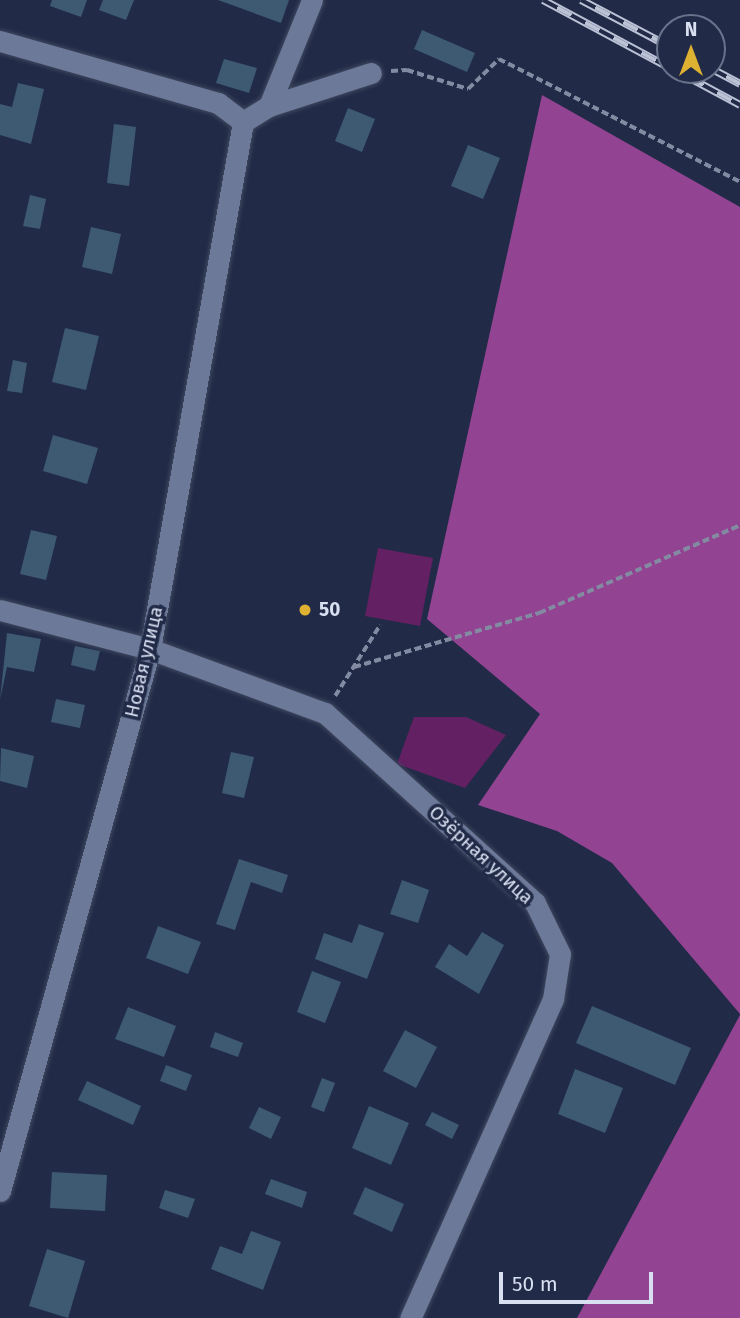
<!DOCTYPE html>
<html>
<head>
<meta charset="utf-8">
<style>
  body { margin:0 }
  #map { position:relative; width:740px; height:1318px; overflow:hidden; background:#212b47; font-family:"Fira Sans",sans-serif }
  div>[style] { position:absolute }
  .green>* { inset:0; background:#632062 }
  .forest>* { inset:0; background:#924391 }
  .building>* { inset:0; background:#3e5972 }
  .path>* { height:3.5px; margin-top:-1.75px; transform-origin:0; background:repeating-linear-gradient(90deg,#838ba2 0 7px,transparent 0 10.5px) }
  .roads { filter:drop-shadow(0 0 2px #40485f) drop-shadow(0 0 2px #40485f) }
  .minor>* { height:21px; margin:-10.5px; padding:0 10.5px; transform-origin:10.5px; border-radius:10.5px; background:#6c7999 }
  .rail>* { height:8px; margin-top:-4px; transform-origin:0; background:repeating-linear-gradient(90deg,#212b47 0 16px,#bbc2d6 0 32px); box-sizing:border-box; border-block:2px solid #bbc2d6 }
  .dots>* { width:19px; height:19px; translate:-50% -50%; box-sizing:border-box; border:4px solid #212b47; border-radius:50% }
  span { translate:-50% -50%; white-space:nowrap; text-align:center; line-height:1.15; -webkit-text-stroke:7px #212b47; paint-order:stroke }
  .poi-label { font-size:19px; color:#d8dff1; font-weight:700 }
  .left { translate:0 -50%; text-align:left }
  .street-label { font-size:19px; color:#d8dff1 }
  .north { position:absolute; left:656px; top:14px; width:70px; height:70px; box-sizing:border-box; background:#212b47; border:2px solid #6a738b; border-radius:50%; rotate:0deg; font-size:19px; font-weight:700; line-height:28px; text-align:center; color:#d8dff1 }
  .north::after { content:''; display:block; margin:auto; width:24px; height:32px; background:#deb133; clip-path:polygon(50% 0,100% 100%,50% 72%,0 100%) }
  .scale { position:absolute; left:499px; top:1272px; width:154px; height:32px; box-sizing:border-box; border:4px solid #d8dff1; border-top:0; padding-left:9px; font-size:21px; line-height:24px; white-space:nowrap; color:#d8dff1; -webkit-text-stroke:5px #212b47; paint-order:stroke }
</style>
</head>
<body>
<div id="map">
  <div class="green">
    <i style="clip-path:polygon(378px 548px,433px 558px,420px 626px,365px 616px)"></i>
    <i style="clip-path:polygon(414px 717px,466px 717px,506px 735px,465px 788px,397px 764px)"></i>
  </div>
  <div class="forest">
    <i style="clip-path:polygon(542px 95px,740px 207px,740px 1014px,612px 863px,557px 831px,478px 805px,540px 714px,427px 619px)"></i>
    <i style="clip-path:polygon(740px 1015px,740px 1318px,577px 1318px)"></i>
  </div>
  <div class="building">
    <i style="clip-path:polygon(52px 0,87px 0,81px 17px,50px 6px)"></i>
    <i style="clip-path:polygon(103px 0,134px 0,126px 20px,99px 10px)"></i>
    <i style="clip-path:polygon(218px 0,289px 0,281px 23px)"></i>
    <i style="clip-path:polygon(422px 30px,475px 53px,467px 72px,414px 49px)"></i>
    <i style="clip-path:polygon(224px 59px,257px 68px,249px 93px,216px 83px)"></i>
    <i style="clip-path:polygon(18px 83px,44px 89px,31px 144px,0 135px,0 104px,12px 107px)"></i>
    <i style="clip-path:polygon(348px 108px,375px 119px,362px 152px,335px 141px)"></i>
    <i style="clip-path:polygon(114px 124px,136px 127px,129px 186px,107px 183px)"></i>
    <i style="clip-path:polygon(468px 145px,500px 158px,483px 199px,451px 186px)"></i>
    <i style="clip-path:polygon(30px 195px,46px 199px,40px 229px,23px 226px)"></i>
    <i style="clip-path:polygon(91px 227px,121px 234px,112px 274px,82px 267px)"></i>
    <i style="clip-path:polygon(65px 328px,99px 336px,86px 390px,52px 382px)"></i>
    <i style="clip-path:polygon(13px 360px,27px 363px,22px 393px,7px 391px)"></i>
    <i style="clip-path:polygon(53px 435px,98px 448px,87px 484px,43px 471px)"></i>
    <i style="clip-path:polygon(31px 530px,57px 536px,46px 580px,20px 574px)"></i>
    <i style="clip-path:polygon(7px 633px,41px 639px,34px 672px,7px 667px,0 700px)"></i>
    <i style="clip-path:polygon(75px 646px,100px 651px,95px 671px,71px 665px)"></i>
    <i style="clip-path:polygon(56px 699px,85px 705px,80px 728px,51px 722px)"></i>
    <i style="clip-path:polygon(1px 748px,34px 756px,27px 788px,0 781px)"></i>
    <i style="clip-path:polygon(231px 752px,254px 757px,244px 798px,222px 793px)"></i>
    <i style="clip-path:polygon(239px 859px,288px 875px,282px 893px,251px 882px,235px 930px,216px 924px)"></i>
    <i style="clip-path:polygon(402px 880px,429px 890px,418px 923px,390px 914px)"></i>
    <i style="clip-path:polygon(359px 924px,384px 933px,367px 979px,315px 959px,324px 933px,352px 943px)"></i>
    <i style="clip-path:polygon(158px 926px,201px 942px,188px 974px,146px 958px)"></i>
    <i style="clip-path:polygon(482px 932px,504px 945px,479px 994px,435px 967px,449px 944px,467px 956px)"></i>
    <i style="clip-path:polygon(312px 971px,341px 982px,325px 1023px,297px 1012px)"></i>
    <i style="clip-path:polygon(592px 1006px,691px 1048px,675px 1085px,576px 1043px)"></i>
    <i style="clip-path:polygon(128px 1007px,176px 1026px,164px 1057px,115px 1039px)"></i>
    <i style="clip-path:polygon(405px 1030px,437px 1047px,416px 1088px,383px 1071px)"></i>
    <i style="clip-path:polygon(215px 1032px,243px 1043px,238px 1057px,210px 1047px)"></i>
    <i style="clip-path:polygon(166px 1065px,192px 1075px,186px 1091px,160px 1081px)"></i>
    <i style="clip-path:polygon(575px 1069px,623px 1088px,605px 1133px,558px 1114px)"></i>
    <i style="clip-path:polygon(322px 1078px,335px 1083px,324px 1112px,311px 1107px)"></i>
    <i style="clip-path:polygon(87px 1081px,141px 1106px,133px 1125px,78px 1100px)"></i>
    <i style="clip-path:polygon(369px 1106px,409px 1123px,391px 1165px,352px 1148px)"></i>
    <i style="clip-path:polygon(259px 1107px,281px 1117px,271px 1139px,249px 1128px)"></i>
    <i style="clip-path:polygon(432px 1112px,459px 1125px,452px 1139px,425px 1125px)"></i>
    <i style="clip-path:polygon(52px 1172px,107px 1175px,105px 1211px,50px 1208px)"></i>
    <i style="clip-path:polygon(271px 1179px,307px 1192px,302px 1208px,265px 1194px)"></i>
    <i style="clip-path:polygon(365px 1187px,404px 1204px,392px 1232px,353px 1214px)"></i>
    <i style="clip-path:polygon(165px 1190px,195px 1199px,188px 1218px,159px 1208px)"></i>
    <i style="clip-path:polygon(251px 1231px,281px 1242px,263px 1290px,211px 1269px,220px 1246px,242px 1254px)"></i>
    <i style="clip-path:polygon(47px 1249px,85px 1261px,68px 1318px,29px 1306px)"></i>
  </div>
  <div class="path">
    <i style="left:391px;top:71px;width:16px;rotate:-4deg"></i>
    <i style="left:407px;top:70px;width:64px;rotate:17.3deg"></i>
    <i style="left:468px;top:89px;width:43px;rotate:-44.1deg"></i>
    <i style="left:499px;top:59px;width:271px;rotate:27deg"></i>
    <i style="left:354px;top:667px;width:193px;rotate:-16.3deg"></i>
    <i style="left:539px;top:613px;width:219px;rotate:-23.6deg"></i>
    <i style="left:335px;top:696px;width:84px;rotate:-57.6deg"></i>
  </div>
  <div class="roads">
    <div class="minor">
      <i style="left:0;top:41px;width:227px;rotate:15.9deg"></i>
      <i style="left:218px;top:103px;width:31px;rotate:37deg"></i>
      <i style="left:243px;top:122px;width:31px;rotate:-32deg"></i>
      <i style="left:269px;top:106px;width:107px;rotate:-17.9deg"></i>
      <i style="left:269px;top:106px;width:114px;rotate:-67.9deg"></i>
      <i style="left:0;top:610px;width:155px;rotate:14.6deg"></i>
      <i style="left:150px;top:649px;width:186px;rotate:20.1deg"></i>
      <i style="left:325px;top:713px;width:283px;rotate:42.1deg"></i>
      <i style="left:535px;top:903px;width:57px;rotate:63.9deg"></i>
      <i style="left:560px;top:954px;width:46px;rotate:98.8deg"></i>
      <i style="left:553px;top:999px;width:350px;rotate:114.1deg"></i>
      <i style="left:0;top:1191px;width:562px;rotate:-74.53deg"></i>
      <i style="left:150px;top:649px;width:535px;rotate:-79.99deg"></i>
    </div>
  </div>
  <div class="rail">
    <i style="left:543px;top:0;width:144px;rotate:28.2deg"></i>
    <i style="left:581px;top:0;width:101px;rotate:27.8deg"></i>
    <i style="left:712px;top:69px;width:32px;rotate:28deg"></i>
    <i style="left:675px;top:70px;width:74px;rotate:28.3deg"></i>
  </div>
  <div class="dots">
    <i style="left:305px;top:610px;background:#deb133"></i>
  </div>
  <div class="poi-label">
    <span class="left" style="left:319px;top:610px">50</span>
  </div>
  <div class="street-label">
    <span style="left:144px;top:662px;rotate:-77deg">Новая улица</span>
    <span style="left:481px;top:855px;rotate:43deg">Озёрная улица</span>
  </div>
  <div class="north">N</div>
  <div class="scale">50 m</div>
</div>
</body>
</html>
